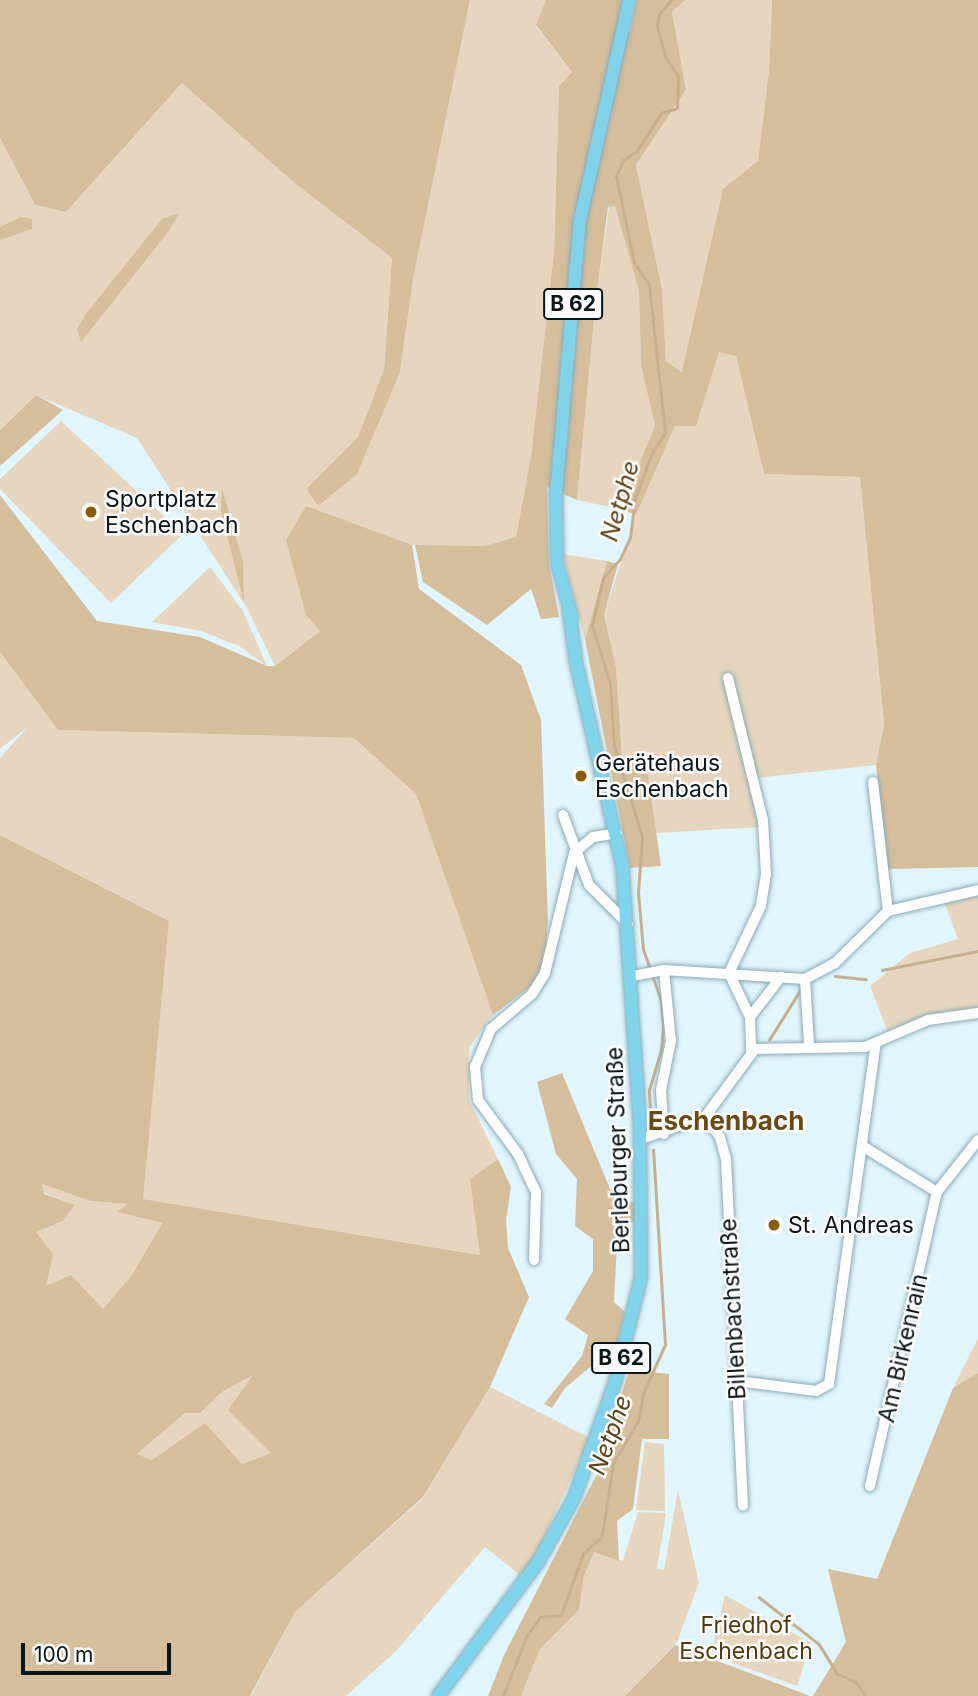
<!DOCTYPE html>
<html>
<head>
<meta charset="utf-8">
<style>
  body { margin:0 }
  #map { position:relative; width:978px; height:1696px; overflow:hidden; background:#e0f5fd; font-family:Inter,sans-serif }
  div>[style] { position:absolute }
  .green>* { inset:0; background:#e7d6bd }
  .forest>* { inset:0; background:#d6be9a }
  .stream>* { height:2.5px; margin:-1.25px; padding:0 1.25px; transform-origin:1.25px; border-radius:1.25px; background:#c7af8c }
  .roads { filter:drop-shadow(0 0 2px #89abb8) drop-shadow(0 0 2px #89abb8) }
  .minor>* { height:10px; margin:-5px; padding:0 5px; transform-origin:5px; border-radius:5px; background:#fff }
  .major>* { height:12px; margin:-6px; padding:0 6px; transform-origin:6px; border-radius:6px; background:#7fd3eb }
  .dots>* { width:19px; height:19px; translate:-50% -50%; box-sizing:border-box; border:4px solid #fefefe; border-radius:50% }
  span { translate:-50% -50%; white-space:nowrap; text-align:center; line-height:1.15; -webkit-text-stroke:5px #fefefe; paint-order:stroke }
  .shield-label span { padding:2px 5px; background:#fefefe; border:2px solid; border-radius:5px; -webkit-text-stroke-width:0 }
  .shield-label { font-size:21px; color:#081519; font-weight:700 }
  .poi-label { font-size:23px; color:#081519 }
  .left { translate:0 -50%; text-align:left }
  .street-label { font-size:23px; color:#081519 }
  .park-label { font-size:23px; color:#52390b }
  .water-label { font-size:24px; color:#5b4217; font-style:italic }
  .quarter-label { font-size:26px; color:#6a4b15; font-weight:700 }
  .scale { position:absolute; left:21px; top:1643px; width:150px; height:32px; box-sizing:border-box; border:4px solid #081519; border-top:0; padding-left:9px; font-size:21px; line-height:24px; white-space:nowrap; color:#081519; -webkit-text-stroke:5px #fefefe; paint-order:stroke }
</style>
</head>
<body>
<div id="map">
  <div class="green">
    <i style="clip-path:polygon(470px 0,546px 0,536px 26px,572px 72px,559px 86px,554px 252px,531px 456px,516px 537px,484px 546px,412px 545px,306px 507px,299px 583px,306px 615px,320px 631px,275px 666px,247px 608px,137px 438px,36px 395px,0 430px,0 138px,35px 205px,66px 212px,182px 83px,292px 181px,392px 258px,384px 369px,358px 437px,306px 489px,318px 506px,400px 372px,414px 274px)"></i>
    <i style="clip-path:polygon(685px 0,772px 0,769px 70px,758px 162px,723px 189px,683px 372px,666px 361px,662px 289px,636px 165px,686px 90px,672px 12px)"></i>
    <i style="clip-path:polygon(615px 206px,639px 291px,641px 366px,655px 426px,620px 509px,577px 500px,596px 299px,609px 207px)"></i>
    <i style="clip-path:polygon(718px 351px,736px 356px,764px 474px,860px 477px,884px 724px,876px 765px,756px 778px,761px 827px,656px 833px,646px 760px,622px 757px,616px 667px,604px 615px,636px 515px,675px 426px,696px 425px)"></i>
    <i style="clip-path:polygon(61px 421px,183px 534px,111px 603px,0 489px,0 479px)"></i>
    <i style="clip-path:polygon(563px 554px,607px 561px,585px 640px)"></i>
    <i style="clip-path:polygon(210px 567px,243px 611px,267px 666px,239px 646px,201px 631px,152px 622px)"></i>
    <i style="clip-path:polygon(0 652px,58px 730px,354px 738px,416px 794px,493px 1015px,469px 1047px,469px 1100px,498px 1159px,470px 1179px,481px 1255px,142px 1199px,169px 921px,0 835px,0 758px,28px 727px,0 749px)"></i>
    <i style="clip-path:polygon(978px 896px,978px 1010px,888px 1033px,870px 986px,910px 953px,958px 939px,944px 901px)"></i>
    <i style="clip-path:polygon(42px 1184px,90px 1201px,129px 1204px,118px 1212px,162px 1223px,132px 1275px,103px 1309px,46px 1287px,36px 1232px,63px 1221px,74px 1205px,44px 1193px)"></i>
    <i style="clip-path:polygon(978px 1339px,978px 1373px,953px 1388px,973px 1348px)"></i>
    <i style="clip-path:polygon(255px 1374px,272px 1453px,242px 1464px,205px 1424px,152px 1460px,137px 1454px,185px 1413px,200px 1413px,222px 1392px)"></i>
    <i style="clip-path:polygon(490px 1387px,590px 1438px,533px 1561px,521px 1576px,485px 1547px,396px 1651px,346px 1696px,251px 1696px,295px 1612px,423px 1498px)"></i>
    <i style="clip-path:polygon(645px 1442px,664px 1444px,665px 1511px,636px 1510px)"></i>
    <i style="clip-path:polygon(678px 1490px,699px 1583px,677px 1642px,625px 1696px,521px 1696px,540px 1649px,579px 1610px,584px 1576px,594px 1552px,623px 1561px,638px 1512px,666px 1513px,657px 1569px,664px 1570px)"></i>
    <i style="clip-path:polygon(725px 1595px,811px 1643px,797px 1686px,711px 1655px)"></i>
  </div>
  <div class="forest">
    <i style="clip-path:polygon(0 0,470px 0,414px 274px,400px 372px,357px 474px,318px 506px,306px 489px,358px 437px,384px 369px,392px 258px,292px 181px,182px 83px,66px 212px,35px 205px,0 138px)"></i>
    <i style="clip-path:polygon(546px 0,623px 0,617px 34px,630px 32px,636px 0,685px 0,672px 12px,686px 90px,636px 165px,662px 289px,666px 361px,682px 372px,723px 189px,758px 161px,769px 70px,772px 0,978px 0,978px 867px,888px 869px,876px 765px,884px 724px,860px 477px,764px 474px,736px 356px,719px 352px,696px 426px,675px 426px,636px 515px,620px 509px,655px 426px,641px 366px,639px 291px,615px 206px,608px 207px,596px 299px,577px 500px,547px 487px,549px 564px,559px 617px,541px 619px,531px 589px,487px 625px,423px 582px,415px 545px,484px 546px,516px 537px,531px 456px,554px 252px,559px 86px,572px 72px,536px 25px)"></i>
    <i style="clip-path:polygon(179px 213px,168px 232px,81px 342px,77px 329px,85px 315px,162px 219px)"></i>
    <i style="clip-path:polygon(21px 217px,32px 219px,32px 229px,0 240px,0 227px)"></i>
    <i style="clip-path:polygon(36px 395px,63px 410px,0 466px,0 430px)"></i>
    <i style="clip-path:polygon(222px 488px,243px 562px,244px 603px,221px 511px)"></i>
    <i style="clip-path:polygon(0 495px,97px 621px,200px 637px,267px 666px,275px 666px,320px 631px,306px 615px,286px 540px,306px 506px,412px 545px,419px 589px,521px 665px,541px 720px,548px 922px,544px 967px,536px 982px,493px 1015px,416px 794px,354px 738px,58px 730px,0 652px)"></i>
    <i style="clip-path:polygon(607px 561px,618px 564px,604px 615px,616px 667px,622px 757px,646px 760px,661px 866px,630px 868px,585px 640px)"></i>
    <i style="clip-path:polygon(evenodd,0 835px,169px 921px,143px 1199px,480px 1255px,470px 1179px,498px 1159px,511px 1187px,506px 1220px,508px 1248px,529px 1297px,490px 1387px,423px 1497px,295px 1612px,250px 1696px,0 1696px,0 835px,42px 1184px,90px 1201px,128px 1204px,117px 1212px,162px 1223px,132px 1275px,103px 1309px,71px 1275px,46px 1286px,53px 1254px,36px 1232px,63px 1221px,75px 1205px,44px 1194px,42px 1184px,0 835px,253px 1375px,228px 1410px,271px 1453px,242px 1464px,205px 1423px,152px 1460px,137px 1454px,185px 1413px,200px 1413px,222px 1392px,253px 1375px)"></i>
    <i style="clip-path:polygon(562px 1073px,610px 1189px,637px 1205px,634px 1222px,618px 1225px,614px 1302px,625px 1312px,610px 1371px,595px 1363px,565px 1388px,552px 1408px,544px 1404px,582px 1356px,588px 1335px,565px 1319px,593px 1271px,593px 1239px,575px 1226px,577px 1179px,556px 1154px,537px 1082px)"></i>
    <i style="clip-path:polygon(629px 1370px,669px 1374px,669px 1439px,642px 1439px,633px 1509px,617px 1521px,619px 1561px,594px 1552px,584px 1576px,579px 1610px,540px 1649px,521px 1696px,488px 1696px,504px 1655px,599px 1470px)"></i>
    <i style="clip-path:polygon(978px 1373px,978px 1696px,813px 1696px,846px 1642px,828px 1569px,877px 1579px,953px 1388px)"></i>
    <i style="clip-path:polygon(675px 1645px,810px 1696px,625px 1696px)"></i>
  </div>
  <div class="stream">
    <i style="left:650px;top:969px;width:20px;rotate:-110deg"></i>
    <i style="left:643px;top:950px;width:57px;rotate:-95deg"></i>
    <i style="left:638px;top:893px;width:56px;rotate:-85.9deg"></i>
    <i style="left:642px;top:837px;width:95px;rotate:-107.1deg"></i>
    <i style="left:614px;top:746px;width:62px;rotate:-93.7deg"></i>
    <i style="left:610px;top:684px;width:61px;rotate:-107.2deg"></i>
    <i style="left:592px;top:626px;width:49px;rotate:-77.1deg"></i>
    <i style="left:603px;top:578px;width:25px;rotate:-48deg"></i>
    <i style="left:620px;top:559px;width:23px;rotate:-65deg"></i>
    <i style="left:630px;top:538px;width:40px;rotate:-82.9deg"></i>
    <i style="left:635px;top:498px;width:48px;rotate:-69.3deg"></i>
    <i style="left:652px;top:453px;width:24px;rotate:-57deg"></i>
    <i style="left:665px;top:433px;width:149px;rotate:-96.2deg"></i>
    <i style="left:649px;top:285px;width:27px;rotate:-124deg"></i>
    <i style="left:634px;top:263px;width:89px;rotate:-101.7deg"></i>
    <i style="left:616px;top:176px;width:17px;rotate:-66deg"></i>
    <i style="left:623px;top:160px;width:17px;rotate:-33deg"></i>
    <i style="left:637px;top:151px;width:45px;rotate:-57.7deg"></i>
    <i style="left:661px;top:113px;width:17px;rotate:-17deg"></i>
    <i style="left:677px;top:108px;width:31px;rotate:-88deg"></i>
    <i style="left:678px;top:77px;width:25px;rotate:-122deg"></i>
    <i style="left:665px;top:56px;width:31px;rotate:-105deg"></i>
    <i style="left:657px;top:26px;width:12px;rotate:-81deg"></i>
    <i style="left:659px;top:14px;width:18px;rotate:-49deg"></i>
    <i style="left:882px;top:970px;width:98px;rotate:-11.2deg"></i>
    <i style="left:835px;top:976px;width:31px;rotate:6deg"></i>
    <i style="left:769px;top:1040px;width:60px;rotate:-57.9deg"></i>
    <i style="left:651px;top:1122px;width:32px;rotate:-94deg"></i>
    <i style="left:649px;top:1090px;width:42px;rotate:-73.3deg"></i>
    <i style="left:661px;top:1050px;width:25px;rotate:-85deg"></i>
    <i style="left:663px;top:1025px;width:24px;rotate:-95deg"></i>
    <i style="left:661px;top:1001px;width:28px;rotate:-109deg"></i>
    <i style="left:759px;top:1597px;width:76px;rotate:38.1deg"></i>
    <i style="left:819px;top:1644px;width:36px;rotate:58deg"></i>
    <i style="left:838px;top:1674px;width:20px;rotate:24deg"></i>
    <i style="left:856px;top:1682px;width:17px;rotate:54deg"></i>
    <i style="left:503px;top:1696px;width:63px;rotate:-68.7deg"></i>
    <i style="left:526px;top:1637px;width:24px;rotate:-55deg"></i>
    <i style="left:540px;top:1617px;width:21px;rotate:-5deg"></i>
    <i style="left:561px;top:1615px;width:65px;rotate:-70.2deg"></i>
    <i style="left:583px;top:1554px;width:26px;rotate:-43deg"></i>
    <i style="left:602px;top:1536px;width:74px;rotate:-81.4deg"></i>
    <i style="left:613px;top:1463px;width:49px;rotate:-59.2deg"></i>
    <i style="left:638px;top:1421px;width:31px;rotate:-79deg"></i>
    <i style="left:644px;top:1391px;width:51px;rotate:-65.5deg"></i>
    <i style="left:665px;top:1345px;width:195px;rotate:-93.5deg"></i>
  </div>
  <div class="roads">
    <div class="minor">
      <i style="left:728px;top:678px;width:146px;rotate:76.2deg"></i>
      <i style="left:763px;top:820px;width:54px;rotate:86.8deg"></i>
      <i style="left:766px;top:874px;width:32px;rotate:99deg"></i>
      <i style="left:761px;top:906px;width:74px;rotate:115.5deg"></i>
      <i style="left:873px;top:782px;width:130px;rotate:83.4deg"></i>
      <i style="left:563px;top:815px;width:75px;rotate:69.6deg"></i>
      <i style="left:589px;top:885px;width:55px;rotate:45deg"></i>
      <i style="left:664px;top:970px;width:71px;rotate:84.4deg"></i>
      <i style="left:671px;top:1041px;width:50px;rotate:101.5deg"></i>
      <i style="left:661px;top:1090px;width:44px;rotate:86.1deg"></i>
      <i style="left:729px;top:973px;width:49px;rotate:64.5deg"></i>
      <i style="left:750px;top:1017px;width:34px;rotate:88deg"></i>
      <i style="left:633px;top:976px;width:32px;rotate:-11deg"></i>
      <i style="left:664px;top:970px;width:141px;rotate:3.7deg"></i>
      <i style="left:805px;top:979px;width:34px;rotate:-28deg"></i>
      <i style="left:835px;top:963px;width:74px;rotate:-44.5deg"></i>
      <i style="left:888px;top:911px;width:92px;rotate:-13.1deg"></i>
      <i style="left:805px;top:979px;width:66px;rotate:86.5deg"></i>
      <i style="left:750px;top:1017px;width:51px;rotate:-52.2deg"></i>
      <i style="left:705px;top:1117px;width:25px;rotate:53deg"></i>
      <i style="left:720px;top:1137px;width:23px;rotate:75deg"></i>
      <i style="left:726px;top:1159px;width:347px;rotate:87.2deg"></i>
      <i style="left:641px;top:1139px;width:68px;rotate:-19deg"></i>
      <i style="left:705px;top:1117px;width:84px;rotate:-53.7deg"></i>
      <i style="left:755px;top:1049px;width:110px;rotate:-1deg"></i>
      <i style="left:865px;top:1047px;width:69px;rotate:-23.2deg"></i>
      <i style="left:928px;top:1020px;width:50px;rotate:-8deg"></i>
      <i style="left:864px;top:1147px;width:86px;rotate:31.7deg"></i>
      <i style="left:534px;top:1260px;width:68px;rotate:-88.3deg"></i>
      <i style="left:536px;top:1192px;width:42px;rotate:-115.3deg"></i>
      <i style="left:518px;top:1154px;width:67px;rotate:-126.5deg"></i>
      <i style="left:478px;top:1100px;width:33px;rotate:-95deg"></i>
      <i style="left:475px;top:1067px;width:41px;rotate:-67.2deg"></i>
      <i style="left:491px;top:1029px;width:54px;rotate:-40.5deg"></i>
      <i style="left:532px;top:994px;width:25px;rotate:-58deg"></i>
      <i style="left:545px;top:973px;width:123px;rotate:-76.4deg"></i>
      <i style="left:574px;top:853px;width:25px;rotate:-40deg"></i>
      <i style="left:593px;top:837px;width:24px;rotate:-9deg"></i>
      <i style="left:737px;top:1381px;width:80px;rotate:7.2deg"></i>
      <i style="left:816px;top:1391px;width:15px;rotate:-28deg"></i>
      <i style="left:829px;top:1384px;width:344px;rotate:-82.2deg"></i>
      <i style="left:870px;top:1486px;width:302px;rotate:-77.2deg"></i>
      <i style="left:937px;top:1192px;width:66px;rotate:-51.7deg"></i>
    </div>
    <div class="major">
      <i style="left:572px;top:618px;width:57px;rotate:-105.3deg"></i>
      <i style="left:557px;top:563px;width:69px;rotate:-90.8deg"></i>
      <i style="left:556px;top:494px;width:275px;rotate:-85deg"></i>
      <i style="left:580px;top:220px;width:225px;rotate:-77.4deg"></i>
      <i style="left:438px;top:1696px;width:167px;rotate:-53.3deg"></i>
      <i style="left:538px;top:1562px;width:73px;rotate:-60.6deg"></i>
      <i style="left:574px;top:1498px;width:123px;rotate:-70.5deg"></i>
      <i style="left:615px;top:1382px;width:107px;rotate:-76deg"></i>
      <i style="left:641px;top:1278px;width:152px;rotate:-90.4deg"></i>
      <i style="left:640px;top:1126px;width:262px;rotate:-93.9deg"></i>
      <i style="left:622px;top:865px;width:208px;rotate:-102.8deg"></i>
      <i style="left:576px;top:662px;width:51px;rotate:-97.8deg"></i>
    </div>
  </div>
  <div class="dots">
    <i style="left:91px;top:512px;background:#895e00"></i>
    <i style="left:581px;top:776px;background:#895e00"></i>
    <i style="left:774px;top:1225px;background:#895e00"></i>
  </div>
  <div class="shield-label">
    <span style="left:573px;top:304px">B 62</span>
    <span style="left:621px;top:1358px">B 62</span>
  </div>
  <div class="poi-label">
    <span class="left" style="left:105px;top:512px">Sportplatz<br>Eschenbach</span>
    <span class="left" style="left:595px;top:776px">Gerätehaus<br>Eschenbach</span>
    <span class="left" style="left:788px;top:1225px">St. Andreas</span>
  </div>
  <div class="street-label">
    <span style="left:618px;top:1150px;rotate:-92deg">Berleburger Straße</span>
    <span style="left:733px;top:1309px;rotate:-93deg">Billenbachstraße</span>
    <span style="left:903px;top:1348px;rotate:-77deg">Am Birkenrain</span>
  </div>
  <div class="park-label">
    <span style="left:746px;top:1638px">Friedhof<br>Eschenbach</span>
  </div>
  <div class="water-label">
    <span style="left:620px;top:501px;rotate:-74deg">Netphe</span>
    <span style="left:610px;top:1435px;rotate:-70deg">Netphe</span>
  </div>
  <div class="quarter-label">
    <span style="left:726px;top:1121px">Eschenbach</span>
  </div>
  <div class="scale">100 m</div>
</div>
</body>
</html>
